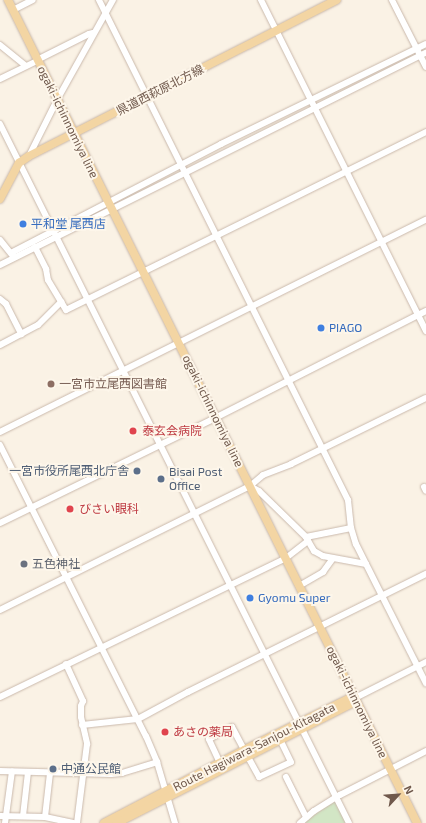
<!DOCTYPE html>
<html>
<head>
<meta charset="utf-8">
<style>
  body { margin:0 }
  #map { position:relative; width:426px; height:823px; overflow:hidden; background:#faf2e5; font-family:"Exo 2","Noto Sans JP",sans-serif }
  div>[style] { position:absolute }
  .green>* { inset:0; background:#d2e6c5 }
  .roads { filter:drop-shadow(0 0 1px #cab9ac) drop-shadow(0 0 1px #cab9ac) }
  .minor>* { height:6px; margin:-3px; padding:0 3px; transform-origin:3px; border-radius:3px; background:#fff }
  .major>* { height:8px; margin:-4px; padding:0 4px; transform-origin:4px; border-radius:4px; background:#f3d5a3 }
  .dots>* { width:11px; height:11px; translate:-50% -50%; box-sizing:border-box; border:2px solid #fdf6ea; border-radius:50% }
  span { translate:-50% -50%; white-space:nowrap; text-align:center; line-height:1.15; -webkit-text-stroke:4px #fdf6ea; paint-order:stroke }
  .street-label { font-size:12px; color:#70594c }
  .shop-label { font-size:12px; color:#366cbe }
  .left { translate:0 -50%; text-align:left }
  .education-label { font-size:12px; color:#785e54 }
  .health-label { font-size:12px; color:#be3a42 }
  .service-label { font-size:12px; color:#4e5e75 }
  .right { translate:-100% -50%; text-align:right }
  .worship-label { font-size:12px; color:#5b616d }
  .north { position:absolute; left:378px; top:775px; width:40px; height:40px; -webkit-text-stroke:3px #fdf6ea; paint-order:stroke; rotate:64deg; font-size:11px; font-weight:700; line-height:16px; text-align:center; color:#70594c }
  .north::after { content:''; display:block; margin:auto; width:14px; height:18px; background:#70594c; clip-path:polygon(50% 0,100% 100%,50% 72%,0 100%) }
</style>
</head>
<body>
<div id="map">
  <div class="green">
    <i style="clip-path:polygon(335px 801px,346px 823px,302px 823px)"></i>
  </div>
  <div class="roads">
    <div class="minor">
      <i style="left:99px;top:0;width:559px;rotate:63.53deg"></i>
      <i style="left:348px;top:500px;width:28px;rotate:84deg"></i>
      <i style="left:351px;top:528px;width:17px;rotate:73deg"></i>
      <i style="left:356px;top:544px;width:156px;rotate:63.3deg"></i>
      <i style="left:261px;top:0;width:370px;rotate:63.5deg"></i>
      <i style="left:392px;top:0;width:75px;rotate:63.1deg"></i>
      <i style="left:13px;top:10px;width:22px;rotate:-27deg"></i>
      <i style="left:0;top:45px;width:33px;rotate:39deg"></i>
      <i style="left:37px;top:60px;width:58px;rotate:-26.6deg"></i>
      <i style="left:89px;top:34px;width:4px;rotate:-14deg"></i>
      <i style="left:0;top:79px;width:39px;rotate:-26deg"></i>
      <i style="left:0;top:124px;width:781px;rotate:63.47deg"></i>
      <i style="left:29px;top:156px;width:63px;rotate:-63.4deg"></i>
      <i style="left:57px;top:100px;width:115px;rotate:-60.8deg"></i>
      <i style="left:0;top:240px;width:21px;rotate:51deg"></i>
      <i style="left:35px;top:247px;width:25px;rotate:63deg"></i>
      <i style="left:46px;top:269px;width:11px;rotate:80deg"></i>
      <i style="left:48px;top:280px;width:35px;rotate:59deg"></i>
      <i style="left:66px;top:310px;width:402px;rotate:-26.3deg"></i>
      <i style="left:11px;top:253px;width:237px;rotate:-27.4deg"></i>
      <i style="left:221px;top:144px;width:228px;rotate:-26deg"></i>
      <i style="left:0;top:265px;width:476px;rotate:-26.5deg"></i>
      <i style="left:0;top:299px;width:8px;rotate:40deg"></i>
      <i style="left:6px;top:304px;width:34px;rotate:63deg"></i>
      <i style="left:0;top:345px;width:43px;rotate:-27.8deg"></i>
      <i style="left:38px;top:325px;width:33px;rotate:-45deg"></i>
      <i style="left:0;top:432px;width:476px;rotate:-26.5deg"></i>
      <i style="left:0;top:445px;width:326px;rotate:63.4deg"></i>
      <i style="left:146px;top:736px;width:28px;rotate:67deg"></i>
      <i style="left:157px;top:762px;width:64px;rotate:73.6deg"></i>
      <i style="left:424px;top:487px;width:4px;rotate:63deg"></i>
      <i style="left:0;top:523px;width:235px;rotate:-26deg"></i>
      <i style="left:211px;top:420px;width:241px;rotate:-26.9deg"></i>
      <i style="left:306px;top:537px;width:46px;rotate:-11.3deg"></i>
      <i style="left:366px;top:564px;width:44px;rotate:-169.5deg"></i>
      <i style="left:323px;top:556px;width:10px;rotate:-151deg"></i>
      <i style="left:314px;top:551px;width:16px;rotate:-120deg"></i>
      <i style="left:306px;top:537px;width:66px;rotate:-135.6deg"></i>
      <i style="left:259px;top:491px;width:10px;rotate:-151deg"></i>
      <i style="left:250px;top:486px;width:17px;rotate:-40deg"></i>
      <i style="left:263px;top:475px;width:30px;rotate:-21deg"></i>
      <i style="left:291px;top:464px;width:150px;rotate:-26.1deg"></i>
      <i style="left:299px;top:586px;width:28px;rotate:-30deg"></i>
      <i style="left:323px;top:572px;width:17px;rotate:-54deg"></i>
      <i style="left:0;top:610px;width:279px;rotate:-26.4deg"></i>
      <i style="left:66px;top:664px;width:41px;rotate:65.3deg"></i>
      <i style="left:83px;top:701px;width:5px;rotate:112deg"></i>
      <i style="left:81px;top:706px;width:11px;rotate:90deg"></i>
      <i style="left:81px;top:717px;width:28px;rotate:77deg"></i>
      <i style="left:87px;top:744px;width:80px;rotate:97.2deg"></i>
      <i style="left:0;top:697px;width:318px;rotate:-25.9deg"></i>
      <i style="left:286px;top:558px;width:28px;rotate:-38deg"></i>
      <i style="left:355px;top:698px;width:80px;rotate:-26.9deg"></i>
      <i style="left:82px;top:725px;width:56px;rotate:-6.1deg"></i>
      <i style="left:138px;top:719px;width:57px;rotate:-28.4deg"></i>
      <i style="left:188px;top:692px;width:266px;rotate:-26.4deg"></i>
      <i style="left:248px;top:757px;width:23px;rotate:61deg"></i>
      <i style="left:259px;top:777px;width:35px;rotate:-25deg"></i>
      <i style="left:291px;top:762px;width:25px;rotate:-116deg"></i>
      <i style="left:220px;top:763px;width:26px;rotate:-115deg"></i>
      <i style="left:209px;top:739px;width:26px;rotate:-28deg"></i>
      <i style="left:232px;top:727px;width:26px;rotate:62deg"></i>
      <i style="left:0;top:771px;width:111px;rotate:1.5deg"></i>
      <i style="left:111px;top:774px;width:11px;rotate:-5deg"></i>
      <i style="left:122px;top:773px;width:37px;rotate:-17deg"></i>
      <i style="left:286px;top:777px;width:45px;rotate:63.4deg"></i>
      <i style="left:0;top:816px;width:45px;rotate:1.3deg"></i>
      <i style="left:45px;top:817px;width:30px;rotate:12deg"></i>
      <i style="left:23px;top:816px;width:44px;rotate:-83.5deg"></i>
      <i style="left:45px;top:817px;width:44px;rotate:-83.5deg"></i>
      <i style="left:5px;top:823px;width:52px;rotate:-82.3deg"></i>
      <i style="left:300px;top:823px;width:18px;rotate:-41deg"></i>
      <i style="left:314px;top:811px;width:31px;rotate:-32deg"></i>
      <i style="left:340px;top:795px;width:97px;rotate:-27.1deg"></i>
    </div>
    <div class="major">
      <i style="left:8px;top:0;width:919px;rotate:63.57deg"></i>
      <i style="left:0;top:199px;width:41px;rotate:-62.2deg"></i>
      <i style="left:19px;top:163px;width:12px;rotate:-35deg"></i>
      <i style="left:29px;top:156px;width:345px;rotate:-26.9deg"></i>
      <i style="left:104px;top:823px;width:158px;rotate:-27.5deg"></i>
      <i style="left:244px;top:750px;width:118px;rotate:-26.1deg"></i>
      <i style="left:350px;top:698px;width:5px"></i>
      <i style="left:117px;top:823px;width:265px;rotate:-27deg"></i>
      <i style="left:353px;top:703px;width:5px;rotate:-68deg"></i>
    </div>
  </div>
  <div class="dots">
    <i style="left:23px;top:224px;background:#3f7fe0"></i>
    <i style="left:321px;top:328px;background:#3f7fe0"></i>
    <i style="left:51px;top:384px;background:#8d6e63"></i>
    <i style="left:133px;top:431px;background:#e0444e"></i>
    <i style="left:137px;top:471px;background:#5c6f8a"></i>
    <i style="left:161px;top:479px;background:#5c6f8a"></i>
    <i style="left:70px;top:509px;background:#e0444e"></i>
    <i style="left:24px;top:564px;background:#6b7280"></i>
    <i style="left:250px;top:598px;background:#3f7fe0"></i>
    <i style="left:165px;top:732px;background:#e0444e"></i>
    <i style="left:53px;top:769px;background:#5c6f8a"></i>
  </div>
  <div class="street-label">
    <span style="left:160px;top:90px;rotate:-27deg">県道西萩原北方線</span>
    <span style="left:68px;top:122px;rotate:64deg">ogaki-ichinnomiya line</span>
    <span style="left:213px;top:411px;rotate:64deg">ogaki-ichinnomiya line</span>
    <span style="left:357px;top:702px;rotate:64deg">ogaki-ichinnomiya line</span>
    <span style="left:254px;top:747px;rotate:-27deg">Route Hagiwara-Sanjou-Kitagata</span>
  </div>
  <div class="shop-label">
    <span class="left" style="left:31px;top:224px">平和堂 尾西店</span>
    <span class="left" style="left:329px;top:328px">PIAGO</span>
    <span class="left" style="left:258px;top:598px">Gyomu Super</span>
  </div>
  <div class="education-label">
    <span class="left" style="left:59px;top:384px">一宮市立尾西図書館</span>
  </div>
  <div class="health-label">
    <span class="left" style="left:142px;top:431px">泰玄会病院</span>
    <span class="left" style="left:79px;top:509px">びさい眼科</span>
    <span class="left" style="left:173px;top:732px">あさの薬局</span>
  </div>
  <div class="service-label">
    <span class="right" style="left:129px;top:471px">一宮市役所尾西北庁舎</span>
    <span class="left" style="left:169px;top:479px">Bisai Post<br>Office</span>
    <span class="left" style="left:61px;top:769px">中通公民館</span>
  </div>
  <div class="worship-label">
    <span class="left" style="left:32px;top:564px">五色神社</span>
  </div>
  <div class="north">N</div>
</div>
</body>
</html>
